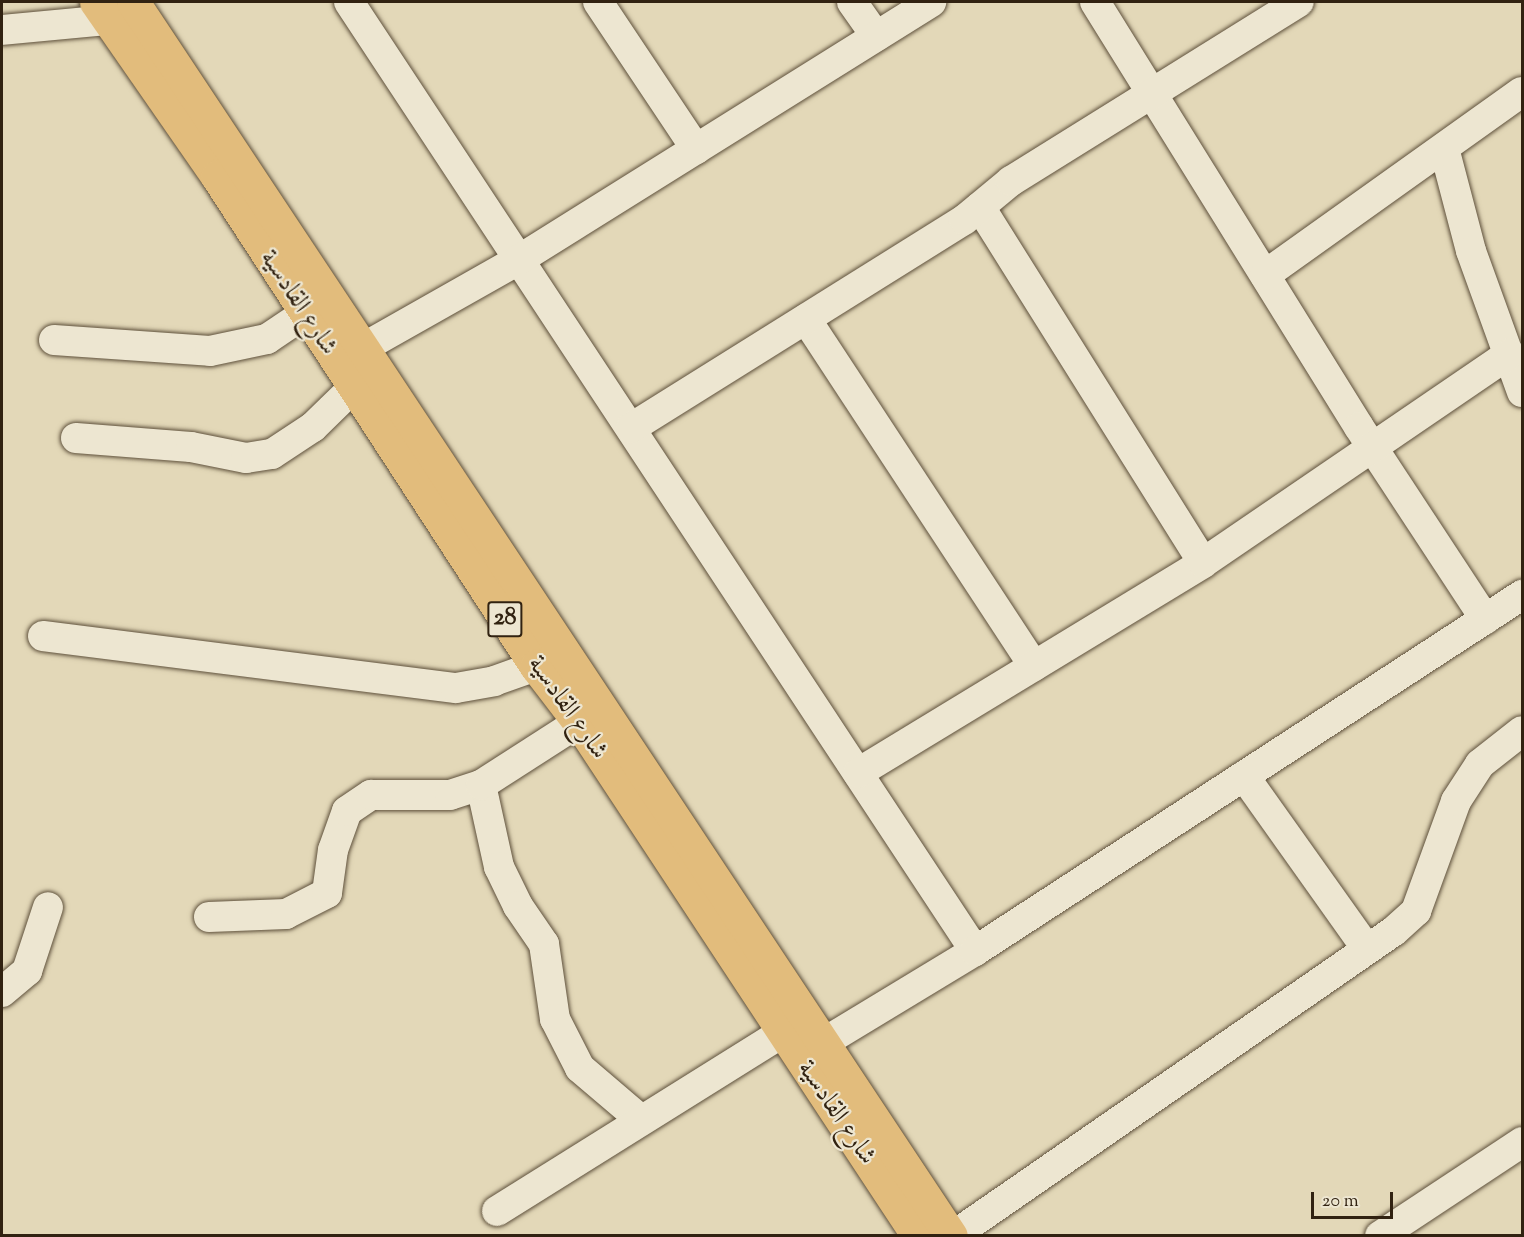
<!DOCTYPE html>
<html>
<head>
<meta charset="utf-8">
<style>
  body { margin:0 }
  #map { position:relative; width:1524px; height:1237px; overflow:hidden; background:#e3d8b8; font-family:"Sorts Mill Goudy",Amiri,serif }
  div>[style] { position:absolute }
  .roads { filter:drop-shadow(0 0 2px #5e503b) drop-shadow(0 0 2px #5e503b) }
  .minor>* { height:30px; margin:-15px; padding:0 15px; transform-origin:15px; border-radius:15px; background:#ede6d1 }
  .highway>* { height:33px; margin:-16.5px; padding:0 16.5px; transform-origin:16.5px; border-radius:16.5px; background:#e2bc7c }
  span { translate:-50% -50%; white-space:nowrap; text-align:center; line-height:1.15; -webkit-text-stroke:4.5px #ede6d1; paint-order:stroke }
  .shield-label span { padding:2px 4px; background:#ede6d1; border:2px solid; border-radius:4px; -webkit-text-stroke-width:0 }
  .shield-label { font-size:24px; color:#312211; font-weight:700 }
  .street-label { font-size:26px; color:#312211 }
  .frame { position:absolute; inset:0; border:3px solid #312211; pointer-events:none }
  .scale { position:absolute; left:1311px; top:1192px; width:82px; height:27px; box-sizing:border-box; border:3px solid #312211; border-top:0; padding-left:8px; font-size:18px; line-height:21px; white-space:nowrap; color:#312211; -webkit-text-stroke:4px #ede6d1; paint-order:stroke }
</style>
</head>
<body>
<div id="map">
  <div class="roads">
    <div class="minor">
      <i style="left:349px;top:2px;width:1137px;rotate:56.59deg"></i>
      <i style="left:598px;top:2px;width:177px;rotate:56.3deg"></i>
      <i style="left:852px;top:2px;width:42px;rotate:54.8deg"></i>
      <i style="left:1095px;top:2px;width:500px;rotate:58.15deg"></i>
      <i style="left:1359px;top:427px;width:230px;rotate:56.7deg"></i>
      <i style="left:2px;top:30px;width:106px;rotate:-5.4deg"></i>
      <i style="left:1444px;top:148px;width:106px;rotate:75.3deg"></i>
      <i style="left:1471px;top:251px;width:150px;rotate:70.1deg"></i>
      <i style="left:980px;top:207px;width:420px;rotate:57.9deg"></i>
      <i style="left:1265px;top:275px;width:315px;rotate:-35.5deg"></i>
      <i style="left:806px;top:319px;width:415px;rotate:56.7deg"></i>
      <i style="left:54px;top:340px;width:156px;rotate:4deg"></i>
      <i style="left:210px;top:351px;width:58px;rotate:-11.9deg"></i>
      <i style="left:267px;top:339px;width:45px;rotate:-34deg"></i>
      <i style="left:361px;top:349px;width:183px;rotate:-29.5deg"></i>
      <i style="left:520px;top:259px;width:485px;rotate:-32deg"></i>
      <i style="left:631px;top:428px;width:393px;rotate:-32deg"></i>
      <i style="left:964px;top:220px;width:61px;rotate:-39.7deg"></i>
      <i style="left:1011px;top:181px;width:339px;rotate:-31.9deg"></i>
      <i style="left:76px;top:438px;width:115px;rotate:4.5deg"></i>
      <i style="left:191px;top:447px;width:56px;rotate:11.3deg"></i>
      <i style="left:246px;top:458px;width:26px;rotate:-9deg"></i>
      <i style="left:272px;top:454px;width:49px;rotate:-33.4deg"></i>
      <i style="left:313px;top:427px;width:56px;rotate:-44.3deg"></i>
      <i style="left:43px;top:636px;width:416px;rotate:7.2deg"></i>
      <i style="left:456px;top:688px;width:39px;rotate:-10deg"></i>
      <i style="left:494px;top:681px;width:45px;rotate:-19.7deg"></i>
      <i style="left:858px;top:773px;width:404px;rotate:-31.3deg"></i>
      <i style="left:1203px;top:563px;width:371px;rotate:-34.3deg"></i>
      <i style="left:1244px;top:776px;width:212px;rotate:54.6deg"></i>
      <i style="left:481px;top:785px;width:84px;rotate:77.6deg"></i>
      <i style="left:499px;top:867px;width:43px;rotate:64deg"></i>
      <i style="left:518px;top:906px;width:46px;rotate:55.6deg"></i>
      <i style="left:544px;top:944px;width:76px;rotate:81.7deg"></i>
      <i style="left:555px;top:1019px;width:55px;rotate:63deg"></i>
      <i style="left:580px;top:1068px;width:80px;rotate:40.4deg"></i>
      <i style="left:209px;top:917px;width:77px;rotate:-2.2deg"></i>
      <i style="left:286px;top:914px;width:46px;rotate:-27.1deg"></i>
      <i style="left:327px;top:893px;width:43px;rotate:-82.1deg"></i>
      <i style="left:333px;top:850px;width:41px;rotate:-70.3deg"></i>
      <i style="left:347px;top:811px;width:29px;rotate:-34deg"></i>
      <i style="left:371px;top:795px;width:79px"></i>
      <i style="left:450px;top:795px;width:33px;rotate:-18deg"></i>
      <i style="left:481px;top:785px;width:117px;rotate:-32.7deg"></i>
      <i style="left:2px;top:992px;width:33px;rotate:-40deg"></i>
      <i style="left:27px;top:971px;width:67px;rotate:-71.8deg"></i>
      <i style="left:823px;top:1043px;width:178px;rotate:-31.2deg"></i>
      <i style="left:975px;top:951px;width:653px;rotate:-33.06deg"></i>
      <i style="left:497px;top:1211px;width:337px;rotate:-32deg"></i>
      <i style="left:953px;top:1236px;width:536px;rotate:-34.67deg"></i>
      <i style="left:1394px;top:931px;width:30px;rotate:-42deg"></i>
      <i style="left:1416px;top:911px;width:117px;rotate:-70deg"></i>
      <i style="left:1456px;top:801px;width:44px;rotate:-57deg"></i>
      <i style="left:1480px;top:764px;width:53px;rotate:-38.2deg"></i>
      <i style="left:1380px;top:1236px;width:170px;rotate:-33.5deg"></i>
    </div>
    <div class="highway">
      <i style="left:96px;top:2px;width:212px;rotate:55.2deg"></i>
      <i style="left:217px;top:176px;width:585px;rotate:56.94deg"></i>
      <i style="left:536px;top:666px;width:71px;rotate:52.5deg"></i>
      <i style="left:579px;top:722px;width:616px;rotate:56.59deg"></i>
      <i style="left:133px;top:2px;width:1480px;rotate:56.46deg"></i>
    </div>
  </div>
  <div class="shield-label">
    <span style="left:505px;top:619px">28</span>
  </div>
  <div class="street-label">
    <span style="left:298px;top:303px;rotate:57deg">شارع القادسية</span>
    <span style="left:567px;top:708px;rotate:55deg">شارع القادسية</span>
    <span style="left:836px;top:1113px;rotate:56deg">شارع القادسية</span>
  </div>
  <div class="frame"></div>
  <div class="scale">20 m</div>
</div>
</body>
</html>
